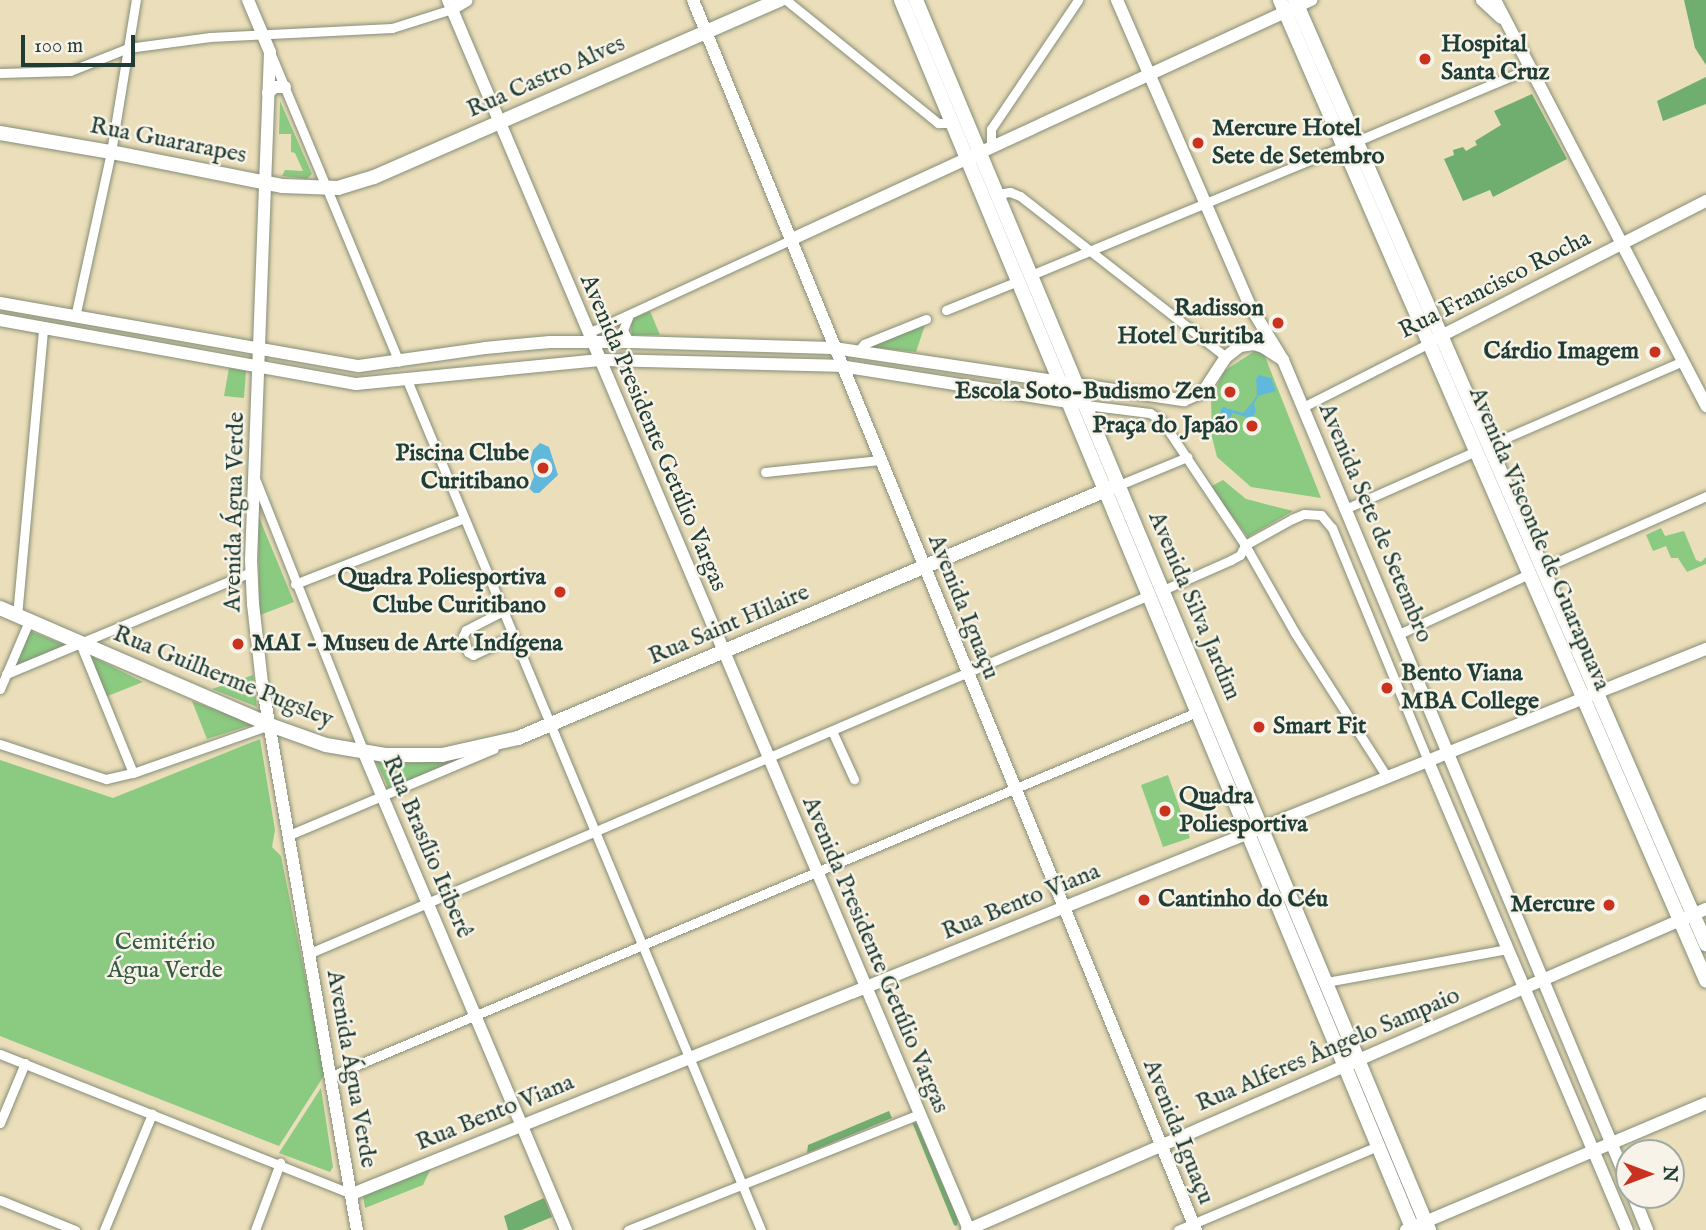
<!DOCTYPE html>
<html>
<head>
<meta charset="utf-8">
<style>
  body { margin:0 }
  #map { position:relative; width:1706px; height:1230px; overflow:hidden; background:#ebdeba; font-family:"IM FELL English",serif }
  div>[style] { position:absolute }
  .green>* { inset:0; background:#8bca81 }
  .forest>* { inset:0; background:#70ae6f }
  .water>* { inset:0; background:#60b9dd }
  .roads { filter:drop-shadow(0 0 2px #858e77) drop-shadow(0 0 2px #858e77) }
  .street>* { height:9px; margin:-4.5px; padding:0 4.5px; transform-origin:4.5px; border-radius:4.5px; background:#fff }
  .secondary>* { height:12px; margin:-6px; padding:0 6px; transform-origin:6px; border-radius:6px; background:#fff }
  .primary>* { height:14px; margin:-7px; padding:0 7px; transform-origin:7px; border-radius:7px; background:#fff }
  .dots>* { width:19px; height:19px; translate:-50% -50%; box-sizing:border-box; border:4px solid #f7f3e8; border-radius:50% }
  span { translate:-50% -50%; white-space:nowrap; text-align:center; line-height:1.15; -webkit-text-stroke:5px #f7f3e8; paint-order:stroke }
  .poi-label { font-size:24px; color:#1f3d34; font-weight:700 }
  .left { translate:0 -50%; text-align:left }
  .right { translate:-100% -50%; text-align:right }
  .street-label { font-size:24px; color:#1f3d34 }
  .park-label { font-size:24px; color:#355943 }
  .north { position:absolute; left:1615px; top:1139px; width:70px; height:70px; box-sizing:border-box; background:#f7f3e8; border:2px solid #a1aaa0; border-radius:50%; rotate:90deg; font-size:19px; font-weight:700; line-height:28px; text-align:center; color:#1f3d34 }
  .north::after { content:''; display:block; margin:auto; width:24px; height:32px; background:#c8321e; clip-path:polygon(50% 0,100% 100%,50% 72%,0 100%) }
  .scale { position:absolute; left:21px; top:35px; width:114px; height:32px; box-sizing:border-box; border:4px solid #1f3d34; border-top:0; padding-left:9px; font-size:21px; line-height:24px; white-space:nowrap; color:#1f3d34; -webkit-text-stroke:5px #f7f3e8; paint-order:stroke }
</style>
</head>
<body>
<div id="map">
  <div class="green">
    <i style="clip-path:polygon(280px 101px,312px 174px,307px 179px,282px 176px,285px 170px,303px 171px,295px 153px,291px 152px,291px 134px,279px 134px)"></i>
    <i style="clip-path:polygon(650px 311px,660px 335px,632px 335px,630px 320px)"></i>
    <i style="clip-path:polygon(926px 322px,916px 352px,870px 347px)"></i>
    <i style="clip-path:polygon(1258px 349px,1264px 354px,1321px 498px,1251px 487px,1217px 457px,1212px 437px,1211px 399px,1224px 371px)"></i>
    <i style="clip-path:polygon(229px 368px,246px 371px,244px 398px,224px 396px)"></i>
    <i style="clip-path:polygon(1223px 480px,1246px 499px,1293px 511px,1248px 537px,1210px 487px)"></i>
    <i style="clip-path:polygon(258px 515px,294px 602px,260px 615px,259px 587px)"></i>
    <i style="clip-path:polygon(1661px 528px,1665px 536px,1684px 531px,1696px 560px,1701px 562px,1706px 557px,1706px 564px,1687px 572px,1678px 558px,1671px 558px,1666px 546px,1653px 551px,1646px 535px)"></i>
    <i style="clip-path:polygon(30px 631px,65px 645px,15px 668px)"></i>
    <i style="clip-path:polygon(85px 653px,143px 682px,105px 697px)"></i>
    <i style="clip-path:polygon(253px 675px,257px 707px,212px 689px)"></i>
    <i style="clip-path:polygon(192px 701px,254px 724px,207px 739px)"></i>
    <i style="clip-path:polygon(260px 739px,275px 830px,272px 847px,281px 856px,325px 1074px,279px 1146px,0 1036px,0 760px,113px 798px)"></i>
    <i style="clip-path:polygon(462px 758px,389px 789px,376px 761px,419px 763px)"></i>
    <i style="clip-path:polygon(1168px 775px,1190px 838px,1163px 847px,1141px 785px)"></i>
    <i style="clip-path:polygon(321px 1088px,333px 1167px,330px 1172px,279px 1153px)"></i>
    <i style="clip-path:polygon(431px 1168px,423px 1185px,365px 1208px,363px 1196px)"></i>
  </div>
  <div class="forest">
    <i style="clip-path:polygon(1684px 0,1706px 0,1706px 65px,1695px 48px)"></i>
    <i style="clip-path:polygon(1706px 77px,1706px 104px,1663px 121px,1657px 101px)"></i>
    <i style="clip-path:polygon(1532px 94px,1567px 159px,1493px 197px,1490px 190px,1463px 201px,1444px 159px,1454px 155px,1453px 150px,1463px 147px,1466px 151px,1473px 147px,1477px 145px,1475px 141px,1501px 125px,1494px 111px)"></i>
    <i style="clip-path:polygon(889px 1111px,892px 1118px,807px 1153px,808px 1145px)"></i>
    <i style="clip-path:polygon(912px 1122px,917px 1124px,958px 1220px,957px 1226px,954px 1225px)"></i>
    <i style="clip-path:polygon(544px 1198px,552px 1217px,521px 1230px,508px 1230px,504px 1216px)"></i>
  </div>
  <div class="water">
    <i style="clip-path:polygon(1259px 375px,1271px 378px,1276px 391px,1258px 396px,1254px 404px,1256px 411px,1252px 419px,1233px 413px,1229px 420px,1223px 419px,1220px 411px,1223px 407px,1243px 413px,1252px 403px,1257px 395px,1256px 379px)"></i>
    <i style="clip-path:polygon(540px 443px,549px 447px,558px 475px,539px 493px,534px 493px,529px 488px,534px 477px,530px 461px,533px 450px)"></i>
  </div>
  <div class="roads">
    <div class="street">
      <i style="left:786px;top:0;width:196px;rotate:39deg"></i>
      <i style="left:938px;top:123px;width:14px"></i>
      <i style="left:272px;top:57px;width:330px;rotate:67.4deg"></i>
      <i style="left:0;top:73px;width:70px;rotate:-1.6deg"></i>
      <i style="left:70px;top:71px;width:62px;rotate:-21.6deg"></i>
      <i style="left:128px;top:48px;width:83px;rotate:-7.6deg"></i>
      <i style="left:210px;top:37px;width:182px;rotate:-2.8deg"></i>
      <i style="left:392px;top:28px;width:63px;rotate:-17.6deg"></i>
      <i style="left:1357px;top:141px;width:189px;rotate:-22.8deg"></i>
      <i style="left:991px;top:147px;width:18px;rotate:-90deg"></i>
      <i style="left:991px;top:129px;width:156px;rotate:-56deg"></i>
      <i style="left:997px;top:194px;width:13px;rotate:-9deg"></i>
      <i style="left:1010px;top:192px;width:11px;rotate:22deg"></i>
      <i style="left:1020px;top:196px;width:261px;rotate:38deg"></i>
      <i style="left:1031px;top:275px;width:339px;rotate:-22.4deg"></i>
      <i style="left:946px;top:310px;width:78px;rotate:-21.9deg"></i>
      <i style="left:629px;top:315px;width:16px;rotate:112deg"></i>
      <i style="left:623px;top:330px;width:13px;rotate:63deg"></i>
      <i style="left:75px;top:317px;width:169px;rotate:-77.7deg"></i>
      <i style="left:111px;top:152px;width:154px;rotate:-80.7deg"></i>
      <i style="left:588px;top:333px;width:222px;rotate:-24.7deg"></i>
      <i style="left:859px;top:350px;width:8px;rotate:-50deg"></i>
      <i style="left:864px;top:344px;width:67px;rotate:-22deg"></i>
      <i style="left:407px;top:380px;width:921px;rotate:67.39deg"></i>
      <i style="left:1086px;top:405px;width:64px;rotate:7.1deg"></i>
      <i style="left:1150px;top:413px;width:14px;rotate:34deg"></i>
      <i style="left:1162px;top:421px;width:149px;rotate:56.2deg"></i>
      <i style="left:1245px;top:545px;width:101px;rotate:60.4deg"></i>
      <i style="left:1295px;top:633px;width:171px;rotate:57.4deg"></i>
      <i style="left:1303px;top:407px;width:141px;rotate:-26.9deg"></i>
      <i style="left:1489px;top:445px;width:211px;rotate:-23.4deg"></i>
      <i style="left:765px;top:472px;width:116px;rotate:-6deg"></i>
      <i style="left:256px;top:481px;width:293px;rotate:68.3deg"></i>
      <i style="left:1119px;top:485px;width:74px;rotate:-22.4deg"></i>
      <i style="left:1345px;top:509px;width:143px;rotate:-23.9deg"></i>
      <i style="left:1543px;top:568px;width:178px;rotate:-23.8deg"></i>
      <i style="left:295px;top:584px;width:181px;rotate:-21.3deg"></i>
      <i style="left:1163px;top:590px;width:74px;rotate:-23.8deg"></i>
      <i style="left:1231px;top:560px;width:10px;rotate:-29deg"></i>
      <i style="left:1240px;top:555px;width:11px;rotate:-63deg"></i>
      <i style="left:1245px;top:545px;width:54px;rotate:-29deg"></i>
      <i style="left:1292px;top:519px;width:13px;rotate:-23deg"></i>
      <i style="left:1304px;top:514px;width:17px;rotate:3deg"></i>
      <i style="left:1321px;top:515px;width:17px;rotate:50deg"></i>
      <i style="left:1332px;top:528px;width:252px;rotate:67.6deg"></i>
      <i style="left:503px;top:611px;width:42px;rotate:152.8deg"></i>
      <i style="left:466px;top:630px;width:7px;rotate:117deg"></i>
      <i style="left:463px;top:636px;width:17px;rotate:73deg"></i>
      <i style="left:468px;top:652px;width:6px;rotate:31deg"></i>
      <i style="left:473px;top:655px;width:44px;rotate:-25.4deg"></i>
      <i style="left:17px;top:616px;width:289px;rotate:-84.8deg"></i>
      <i style="left:1399px;top:634px;width:143px;rotate:-24.8deg"></i>
      <i style="left:80px;top:643px;width:140px;rotate:67.8deg"></i>
      <i style="left:6px;top:674px;width:265px;rotate:-22.6deg"></i>
      <i style="left:0;top:689px;width:74px;rotate:-66.9deg"></i>
      <i style="left:832px;top:731px;width:53px;rotate:65.4deg"></i>
      <i style="left:0;top:744px;width:112px;rotate:18.3deg"></i>
      <i style="left:106px;top:779px;width:28px;rotate:-13deg"></i>
      <i style="left:133px;top:773px;width:144px;rotate:-19.4deg"></i>
      <i style="left:289px;top:835px;width:222px;rotate:-22.8deg"></i>
      <i style="left:310px;top:953px;width:912px;rotate:-23.11deg"></i>
      <i style="left:1326px;top:982px;width:184px;rotate:-10.3deg"></i>
      <i style="left:0;top:1054px;width:379px;rotate:21.7deg"></i>
      <i style="left:331px;top:1076px;width:939px;rotate:-22.8deg"></i>
      <i style="left:0;top:1123px;width:65px;rotate:-67.4deg"></i>
      <i style="left:0;top:1200px;width:81px;rotate:21.8deg"></i>
      <i style="left:104px;top:1230px;width:126px;rotate:-67.5deg"></i>
      <i style="left:255px;top:1230px;width:72px;rotate:-69.5deg"></i>
      <i style="left:628px;top:1230px;width:313px;rotate:-21.7deg"></i>
      <i style="left:1178px;top:1230px;width:217px;rotate:-22.8deg"></i>
    </div>
    <div class="secondary">
      <i style="left:248px;top:0;width:56px;rotate:67.1deg"></i>
      <i style="left:270px;top:52px;width:508px;rotate:92.14deg"></i>
      <i style="left:251px;top:560px;width:44px;rotate:87.4deg"></i>
      <i style="left:253px;top:604px;width:80px;rotate:83.5deg"></i>
      <i style="left:262px;top:683px;width:555px;rotate:80.15deg"></i>
      <i style="left:448px;top:0;width:1336px;rotate:67.04deg"></i>
      <i style="left:693px;top:0;width:1329px;rotate:67.76deg"></i>
      <i style="left:1117px;top:0;width:334px;rotate:66.5deg"></i>
      <i style="left:1250px;top:306px;width:63px;rotate:58.6deg"></i>
      <i style="left:1283px;top:360px;width:895px;rotate:67.25deg"></i>
      <i style="left:1482px;top:0;width:26px;rotate:43deg"></i>
      <i style="left:1495px;top:0;width:458px;rotate:62.5deg"></i>
      <i style="left:452px;top:9px;width:17px;rotate:-31deg"></i>
      <i style="left:268px;top:93px;width:9px;rotate:-41deg"></i>
      <i style="left:275px;top:87px;width:10px"></i>
      <i style="left:790px;top:240px;width:574px;rotate:-24.73deg"></i>
      <i style="left:0;top:303px;width:364px;rotate:10deg"></i>
      <i style="left:359px;top:366px;width:127px;rotate:-8.1deg"></i>
      <i style="left:485px;top:348px;width:65px;rotate:-5.3deg"></i>
      <i style="left:550px;top:342px;width:79px"></i>
      <i style="left:629px;top:342px;width:205px;rotate:1.7deg"></i>
      <i style="left:834px;top:348px;width:354px;rotate:8.5deg"></i>
      <i style="left:1184px;top:400px;width:21px;rotate:-23deg"></i>
      <i style="left:1203px;top:392px;width:42px;rotate:-56.7deg"></i>
      <i style="left:1226px;top:357px;width:18px;rotate:-38deg"></i>
      <i style="left:1240px;top:346px;width:14px;rotate:-8deg"></i>
      <i style="left:1254px;top:344px;width:9px;rotate:18deg"></i>
      <i style="left:1263px;top:347px;width:24px;rotate:33deg"></i>
      <i style="left:0;top:320px;width:362px;rotate:10.2deg"></i>
      <i style="left:356px;top:384px;width:245px;rotate:-5.6deg"></i>
      <i style="left:600px;top:360px;width:241px;rotate:1.4deg"></i>
      <i style="left:841px;top:366px;width:237px;rotate:9deg"></i>
      <i style="left:1435px;top:339px;width:304px;rotate:-27deg"></i>
      <i style="left:364px;top:753px;width:518px;rotate:67.05deg"></i>
      <i style="left:1428px;top:761px;width:509px;rotate:67.01deg"></i>
      <i style="left:352px;top:1194px;width:1460px;rotate:-21.93deg"></i>
      <i style="left:1633px;top:1195px;width:38px;rotate:68deg"></i>
      <i style="left:967px;top:1230px;width:806px;rotate:-23.48deg"></i>
      <i style="left:1406px;top:1230px;width:326px;rotate:-22.9deg"></i>
    </div>
    <div class="primary">
      <i style="left:901px;top:0;width:1332px;rotate:67.4deg"></i>
      <i style="left:916px;top:0;width:1333px;rotate:67.36deg"></i>
      <i style="left:1280px;top:0;width:1069px;rotate:66.51deg"></i>
      <i style="left:1295px;top:0;width:1030px;rotate:66.47deg"></i>
      <i style="left:0;top:133px;width:113px;rotate:9.7deg"></i>
      <i style="left:111px;top:152px;width:174px;rotate:11.2deg"></i>
      <i style="left:282px;top:186px;width:56px;rotate:2deg"></i>
      <i style="left:338px;top:188px;width:38px;rotate:-17deg"></i>
      <i style="left:374px;top:177px;width:443px;rotate:-23.6deg"></i>
      <i style="left:0;top:608px;width:294px;rotate:23.4deg"></i>
      <i style="left:270px;top:725px;width:59px;rotate:19.7deg"></i>
      <i style="left:326px;top:745px;width:60px;rotate:9.6deg"></i>
      <i style="left:385px;top:755px;width:57px"></i>
      <i style="left:442px;top:755px;width:78px;rotate:-12.6deg"></i>
      <i style="left:518px;top:738px;width:644px;rotate:-22.86deg"></i>
    </div>
  </div>
  <div class="dots">
    <i style="left:1425px;top:59px;background:#c8321e"></i>
    <i style="left:1198px;top:143px;background:#c8321e"></i>
    <i style="left:1278px;top:323px;background:#c8321e"></i>
    <i style="left:1655px;top:352px;background:#c8321e"></i>
    <i style="left:1230px;top:392px;background:#c8321e"></i>
    <i style="left:1252px;top:426px;background:#c8321e"></i>
    <i style="left:543px;top:468px;background:#c8321e"></i>
    <i style="left:560px;top:592px;background:#c8321e"></i>
    <i style="left:238px;top:644px;background:#c8321e"></i>
    <i style="left:1387px;top:688px;background:#c8321e"></i>
    <i style="left:1259px;top:727px;background:#c8321e"></i>
    <i style="left:1165px;top:811px;background:#c8321e"></i>
    <i style="left:1144px;top:900px;background:#c8321e"></i>
    <i style="left:1609px;top:905px;background:#c8321e"></i>
  </div>
  <div class="poi-label">
    <span class="left" style="left:1441px;top:59px">Hospital<br>Santa Cruz</span>
    <span class="left" style="left:1212px;top:143px">Mercure Hotel<br>Sete de Setembro</span>
    <span class="right" style="left:1264px;top:323px">Radisson<br>Hotel Curitiba</span>
    <span class="right" style="left:1639px;top:352px">Cárdio Imagem</span>
    <span class="right" style="left:1216px;top:392px">Escola Soto-Budismo Zen</span>
    <span class="right" style="left:1238px;top:426px">Praça do Japão</span>
    <span class="right" style="left:529px;top:468px">Piscina Clube<br>Curitibano</span>
    <span class="right" style="left:546px;top:592px">Quadra Poliesportiva<br>Clube Curitibano</span>
    <span class="left" style="left:252px;top:644px">MAI - Museu de Arte Indígena</span>
    <span class="left" style="left:1401px;top:688px">Bento Viana<br>MBA College</span>
    <span class="left" style="left:1273px;top:727px">Smart Fit</span>
    <span class="left" style="left:1179px;top:811px">Quadra<br>Poliesportiva</span>
    <span class="left" style="left:1158px;top:900px">Cantinho do Céu</span>
    <span class="right" style="left:1595px;top:905px">Mercure</span>
  </div>
  <div class="street-label">
    <span style="left:546px;top:77px;rotate:-24deg">Rua Castro Alves</span>
    <span style="left:168px;top:141px;rotate:11deg">Rua Guararapes</span>
    <span style="left:1495px;top:285px;rotate:-27deg">Rua Francisco Rocha</span>
    <span style="left:653px;top:433px;rotate:67deg">Avenida Presidente Getúlio Vargas</span>
    <span style="left:235px;top:512px;rotate:-89deg">Avenida Água Verde</span>
    <span style="left:1375px;top:523px;rotate:67deg">Avenida Sete de Setembro</span>
    <span style="left:1539px;top:539px;rotate:67deg">Avenida Visconde de Guarapuava</span>
    <span style="left:1194px;top:606px;rotate:67deg">Avenida Silva Jardim</span>
    <span style="left:963px;top:607px;rotate:68deg">Avenida Iguaçu</span>
    <span style="left:729px;top:625px;rotate:-23deg">Rua Saint Hilaire</span>
    <span style="left:223px;top:677px;rotate:22deg">Rua Guilherme Pugsley</span>
    <span style="left:427px;top:847px;rotate:67deg">Rua Brasílio Itiberê</span>
    <span style="left:1021px;top:902px;rotate:-22deg">Rua Bento Viana</span>
    <span style="left:875px;top:955px;rotate:67deg">Avenida Presidente Getúlio Vargas</span>
    <span style="left:1328px;top:1050px;rotate:-23deg">Rua Alferes Ângelo Sampaio</span>
    <span style="left:351px;top:1069px;rotate:80deg">Avenida Água Verde</span>
    <span style="left:495px;top:1113px;rotate:-22deg">Rua Bento Viana</span>
    <span style="left:1178px;top:1132px;rotate:68deg">Avenida Iguaçu</span>
  </div>
  <div class="park-label">
    <span style="left:165px;top:957px">Cemitério<br>Água Verde</span>
  </div>
  <div class="north">N</div>
  <div class="scale">100 m</div>
</div>
</body>
</html>
